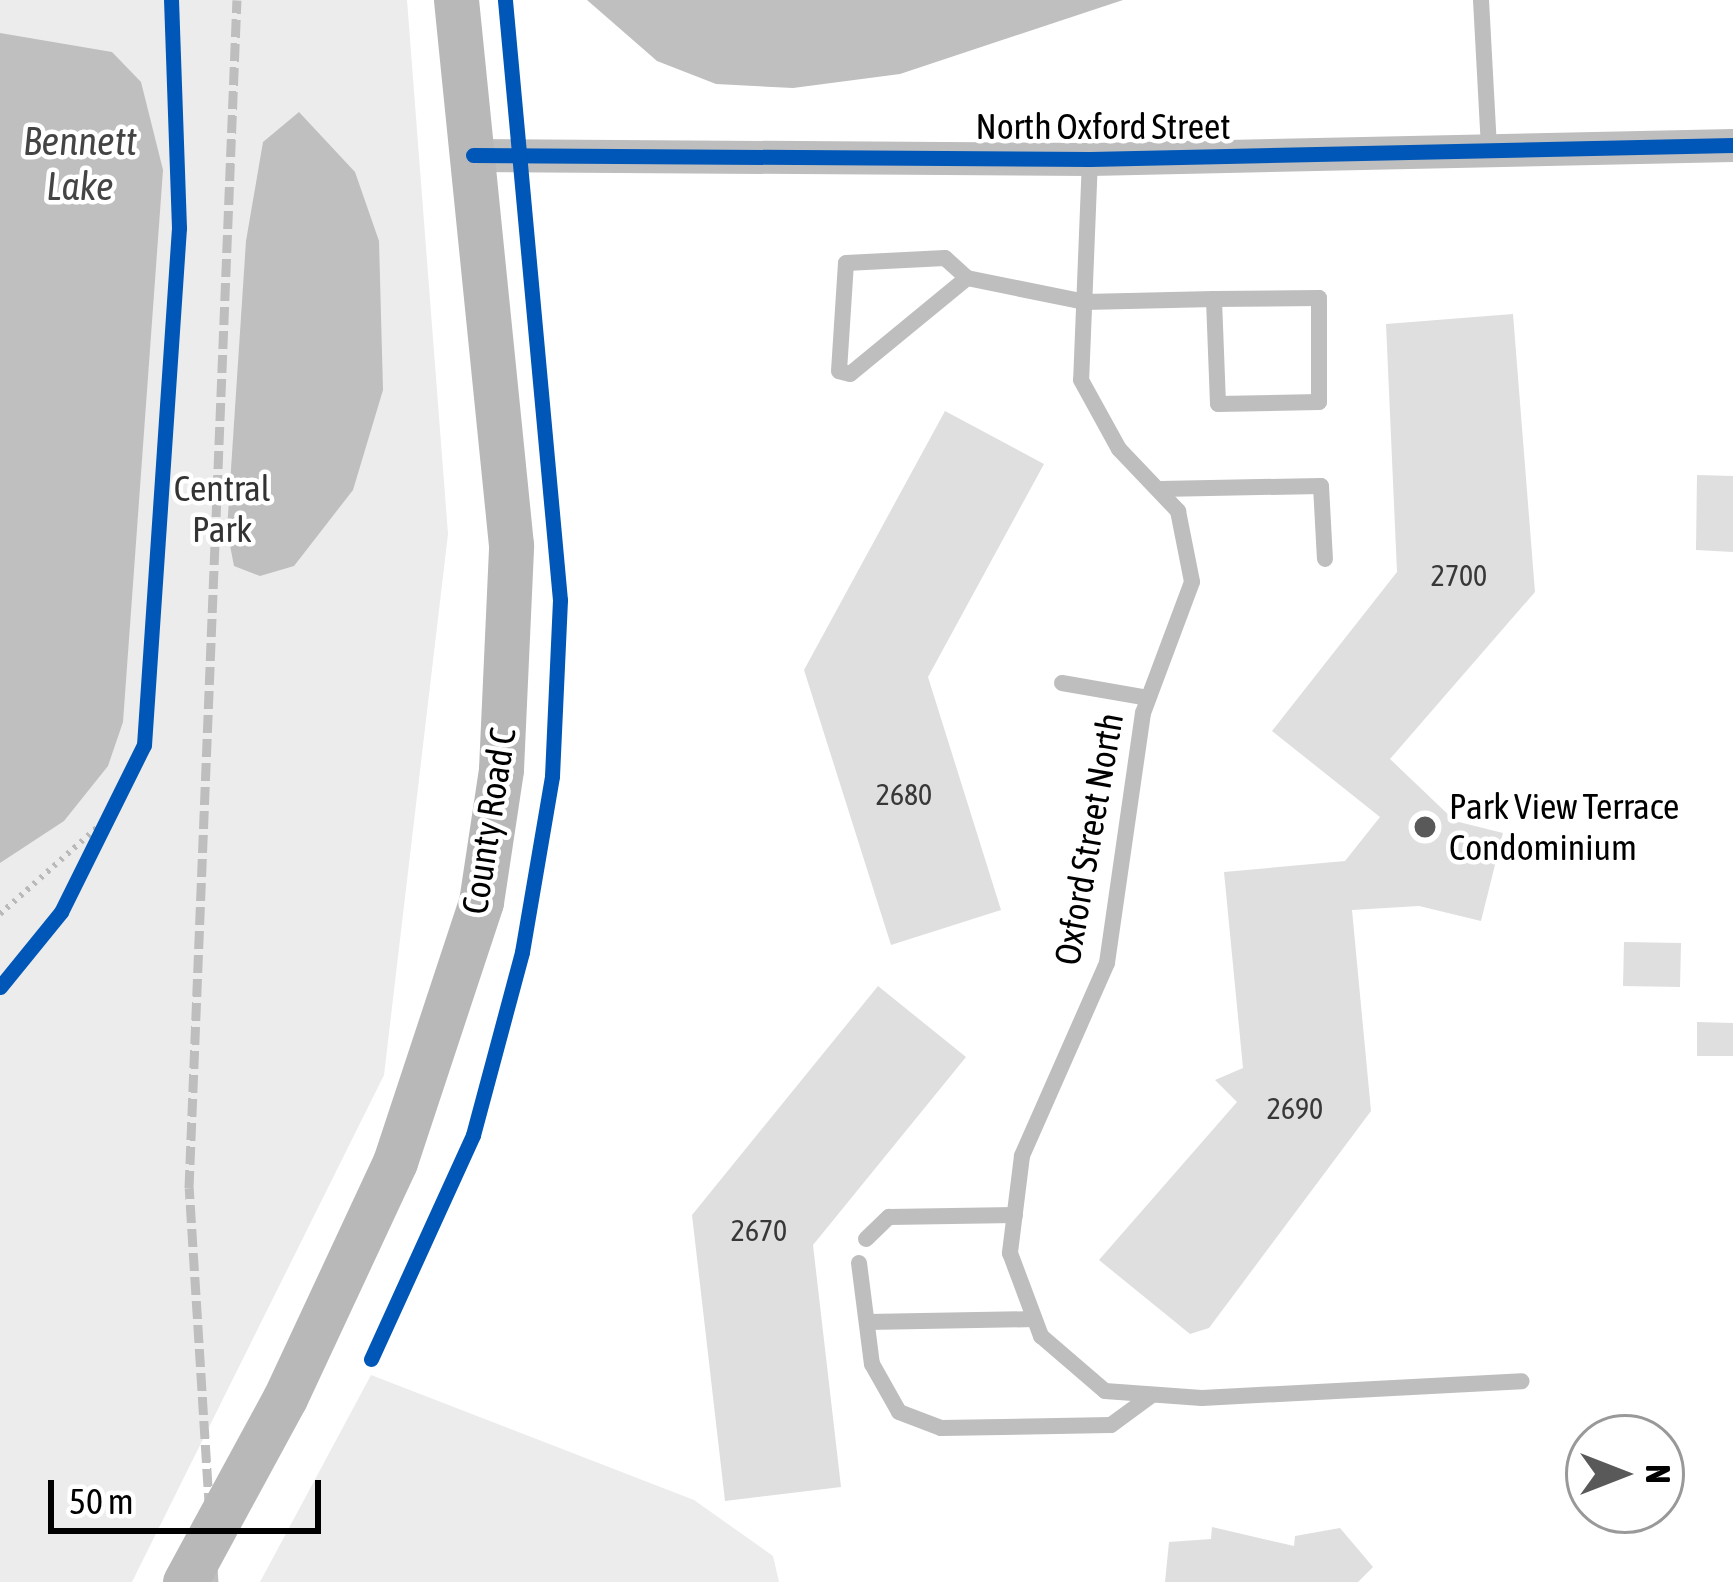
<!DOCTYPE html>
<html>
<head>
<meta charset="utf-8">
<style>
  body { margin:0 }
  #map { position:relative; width:1733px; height:1582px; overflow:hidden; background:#fff; font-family:"Asap Condensed",sans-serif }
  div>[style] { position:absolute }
  .green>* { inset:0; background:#ececec }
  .water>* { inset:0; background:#bfbfbf }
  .building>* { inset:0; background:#dfdfdf }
  .path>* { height:6px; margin-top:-3px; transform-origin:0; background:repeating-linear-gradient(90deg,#b9b9b9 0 3px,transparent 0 9px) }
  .service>* { height:16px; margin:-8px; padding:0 8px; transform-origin:8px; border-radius:8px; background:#bebebe }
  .minor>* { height:33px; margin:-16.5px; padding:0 16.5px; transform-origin:16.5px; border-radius:16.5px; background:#bebebe }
  .secondary>* { height:45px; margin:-22.5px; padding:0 22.5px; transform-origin:22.5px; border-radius:22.5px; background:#b8b8b8 }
  .rail>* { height:9px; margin-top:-4.5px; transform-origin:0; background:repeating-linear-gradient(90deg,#bebebe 0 18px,transparent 0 24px) }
  .secondary-bridge>* { height:45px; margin:-22.5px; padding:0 22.5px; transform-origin:22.5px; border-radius:22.5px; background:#b8b8b8 }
  .cycleway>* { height:15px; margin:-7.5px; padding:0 7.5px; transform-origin:7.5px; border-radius:7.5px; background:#0057b8 }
  .dots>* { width:33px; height:33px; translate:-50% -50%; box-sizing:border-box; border:6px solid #fff; border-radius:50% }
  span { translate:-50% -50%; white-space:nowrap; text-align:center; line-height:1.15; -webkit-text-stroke:9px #fff; paint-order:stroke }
  .number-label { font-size:30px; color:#383838 }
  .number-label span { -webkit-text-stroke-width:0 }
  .street-label { font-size:36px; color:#000 }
  .park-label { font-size:36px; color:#333 }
  .poi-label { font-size:36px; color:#000 }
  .left { translate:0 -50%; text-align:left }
  .water-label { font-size:39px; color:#444; font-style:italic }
  .north { position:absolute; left:1565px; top:1414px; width:120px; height:120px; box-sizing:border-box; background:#fff; border:3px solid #999; border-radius:50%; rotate:90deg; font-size:33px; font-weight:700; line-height:48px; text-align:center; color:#000 }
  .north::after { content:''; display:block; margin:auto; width:42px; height:54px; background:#595959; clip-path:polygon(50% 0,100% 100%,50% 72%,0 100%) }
  .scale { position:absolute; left:48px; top:1480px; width:273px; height:54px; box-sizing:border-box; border:6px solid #000; border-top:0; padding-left:15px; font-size:36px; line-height:42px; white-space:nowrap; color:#000; -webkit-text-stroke:9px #fff; paint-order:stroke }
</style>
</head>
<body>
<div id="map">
  <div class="green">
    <i style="clip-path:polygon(0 0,407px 0,448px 534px,384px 1075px,132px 1582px,0 1582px)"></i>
    <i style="clip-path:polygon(371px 1375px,694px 1500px,773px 1556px,779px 1582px,260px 1582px)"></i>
  </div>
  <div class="water">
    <i style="clip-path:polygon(587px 0,1123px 0,900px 74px,793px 88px,716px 84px,657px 61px)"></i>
    <i style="clip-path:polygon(0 33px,112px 52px,141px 82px,163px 170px,123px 722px,108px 766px,64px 821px,0 863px)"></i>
    <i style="clip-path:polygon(299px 112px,355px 172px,379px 241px,383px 390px,353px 490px,294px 566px,260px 576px,234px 566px,227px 530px,246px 241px,263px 142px)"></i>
  </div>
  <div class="building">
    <i style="clip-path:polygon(1513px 314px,1535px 592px,1390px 759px,1455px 821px,1503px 833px,1481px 921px,1419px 906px,1352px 910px,1371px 1111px,1209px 1328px,1190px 1334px,1099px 1260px,1237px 1102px,1215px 1080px,1243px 1068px,1224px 872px,1345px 861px,1380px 817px,1272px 731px,1397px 572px,1386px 324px)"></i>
    <i style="clip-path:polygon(945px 411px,1044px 464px,928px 677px,1001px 910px,891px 945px,804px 670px)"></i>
    <i style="clip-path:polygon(1697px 475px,1733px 476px,1733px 552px,1696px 550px)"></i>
    <i style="clip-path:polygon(1624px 942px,1681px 943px,1680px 987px,1623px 986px)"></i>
    <i style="clip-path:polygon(878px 986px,966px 1057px,813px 1245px,841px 1487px,725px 1501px,692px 1215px)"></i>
    <i style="clip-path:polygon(1697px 1022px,1733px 1023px,1733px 1056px,1697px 1056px)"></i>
    <i style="clip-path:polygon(1212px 1527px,1294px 1546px,1295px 1536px,1340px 1528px,1373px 1567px,1358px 1582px,1165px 1582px,1169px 1542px,1211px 1539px)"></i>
  </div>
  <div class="path">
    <i style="left:0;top:914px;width:149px;rotate:-41.7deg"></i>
  </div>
  <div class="service">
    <i style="left:1481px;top:0;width:150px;rotate:86.9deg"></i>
    <i style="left:1090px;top:159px;width:221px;rotate:92.3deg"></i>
    <i style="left:1081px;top:380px;width:79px;rotate:61.2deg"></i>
    <i style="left:1119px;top:449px;width:86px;rotate:46.4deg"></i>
    <i style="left:1178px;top:511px;width:72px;rotate:78.8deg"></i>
    <i style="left:1192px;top:582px;width:140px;rotate:110.5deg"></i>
    <i style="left:1143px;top:713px;width:253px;rotate:98.2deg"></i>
    <i style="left:1107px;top:963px;width:211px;rotate:113.8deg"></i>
    <i style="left:1022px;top:1156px;width:98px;rotate:97.1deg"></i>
    <i style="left:1010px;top:1253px;width:89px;rotate:69.5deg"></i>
    <i style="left:1041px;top:1336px;width:84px;rotate:40.7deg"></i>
    <i style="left:1105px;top:1391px;width:97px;rotate:4.1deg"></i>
    <i style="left:1202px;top:1398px;width:320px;rotate:-3deg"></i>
    <i style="left:967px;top:278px;width:151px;rotate:140.6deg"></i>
    <i style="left:850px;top:374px;width:11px;rotate:-165deg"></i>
    <i style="left:839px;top:371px;width:108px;rotate:-86.3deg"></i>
    <i style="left:846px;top:263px;width:99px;rotate:-2.9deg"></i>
    <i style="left:945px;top:258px;width:30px;rotate:42deg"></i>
    <i style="left:967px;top:278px;width:120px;rotate:11.5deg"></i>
    <i style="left:1085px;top:302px;width:129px;rotate:-1.3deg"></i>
    <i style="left:1214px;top:299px;width:105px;rotate:-0.5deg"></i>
    <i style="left:1319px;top:298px;width:104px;rotate:90deg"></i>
    <i style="left:1319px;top:402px;width:101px;rotate:178.9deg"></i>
    <i style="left:1218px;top:404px;width:105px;rotate:-92.2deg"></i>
    <i style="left:1160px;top:489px;width:161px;rotate:-1.1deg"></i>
    <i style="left:1321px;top:486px;width:73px;rotate:86.9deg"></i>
    <i style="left:1062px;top:683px;width:87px;rotate:9.9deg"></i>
    <i style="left:866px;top:1239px;width:32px;rotate:-44deg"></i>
    <i style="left:889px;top:1217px;width:126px;rotate:-0.9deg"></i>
    <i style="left:859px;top:1263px;width:102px;rotate:82.7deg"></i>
    <i style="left:872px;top:1364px;width:55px;rotate:60.6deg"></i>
    <i style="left:899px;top:1412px;width:45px;rotate:20.9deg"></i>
    <i style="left:941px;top:1428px;width:170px;rotate:-1deg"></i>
    <i style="left:1111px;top:1425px;width:51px;rotate:-36.2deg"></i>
    <i style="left:867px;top:1322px;width:167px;rotate:-1deg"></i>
  </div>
  <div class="minor">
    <i style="left:473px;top:155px;width:617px;rotate:0.37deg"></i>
    <i style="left:1090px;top:159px;width:643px;rotate:-1.25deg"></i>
  </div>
  <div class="secondary">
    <i style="left:285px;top:1398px;width:260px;rotate:-65deg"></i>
    <i style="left:395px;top:1162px;width:274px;rotate:-71.7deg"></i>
    <i style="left:481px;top:902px;width:134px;rotate:-81.4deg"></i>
    <i style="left:501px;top:769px;width:224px;rotate:-87.4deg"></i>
    <i style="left:511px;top:545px;width:548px;rotate:-95.76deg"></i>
  </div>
  <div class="rail">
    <i style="left:214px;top:1582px;width:395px;rotate:-93.6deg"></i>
    <i style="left:189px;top:1188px;width:1189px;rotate:-87.69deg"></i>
  </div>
  <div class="secondary-bridge">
    <i style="left:185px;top:1582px;width:209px;rotate:-61.5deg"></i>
  </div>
  <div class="cycleway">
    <i style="left:473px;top:155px;width:617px;rotate:0.37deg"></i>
    <i style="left:1090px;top:159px;width:643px;rotate:-1.25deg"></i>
    <i style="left:0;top:987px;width:97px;rotate:-50.9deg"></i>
    <i style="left:61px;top:912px;width:186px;rotate:-63.6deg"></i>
    <i style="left:144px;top:745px;width:518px;rotate:-86.13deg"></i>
    <i style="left:179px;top:228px;width:228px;rotate:-92deg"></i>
    <i style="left:371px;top:1359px;width:246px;rotate:-65.5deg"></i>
    <i style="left:473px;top:1135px;width:189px;rotate:-75deg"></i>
    <i style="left:522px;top:952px;width:179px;rotate:-80.3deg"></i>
    <i style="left:552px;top:776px;width:176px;rotate:-87.4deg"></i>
    <i style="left:560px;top:600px;width:603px;rotate:-95.24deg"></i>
  </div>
  <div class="dots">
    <i style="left:1425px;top:827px;background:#595959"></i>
  </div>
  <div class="number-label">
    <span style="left:1459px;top:575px">2700</span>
    <span style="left:904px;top:794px">2680</span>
    <span style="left:1295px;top:1108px">2690</span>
    <span style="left:759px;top:1230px">2670</span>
  </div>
  <div class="street-label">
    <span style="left:1103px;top:127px">North Oxford Street</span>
    <span style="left:489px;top:821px;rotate:-81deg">County Road C</span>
    <span style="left:1089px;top:839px;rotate:-80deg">Oxford Street North</span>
  </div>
  <div class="park-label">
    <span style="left:222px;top:509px">Central<br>Park</span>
  </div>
  <div class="poi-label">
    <span class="left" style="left:1449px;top:827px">Park View Terrace<br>Condominium</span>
  </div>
  <div class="water-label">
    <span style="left:80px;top:164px">Bennett<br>Lake</span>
  </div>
  <div class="north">N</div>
  <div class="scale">50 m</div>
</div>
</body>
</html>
